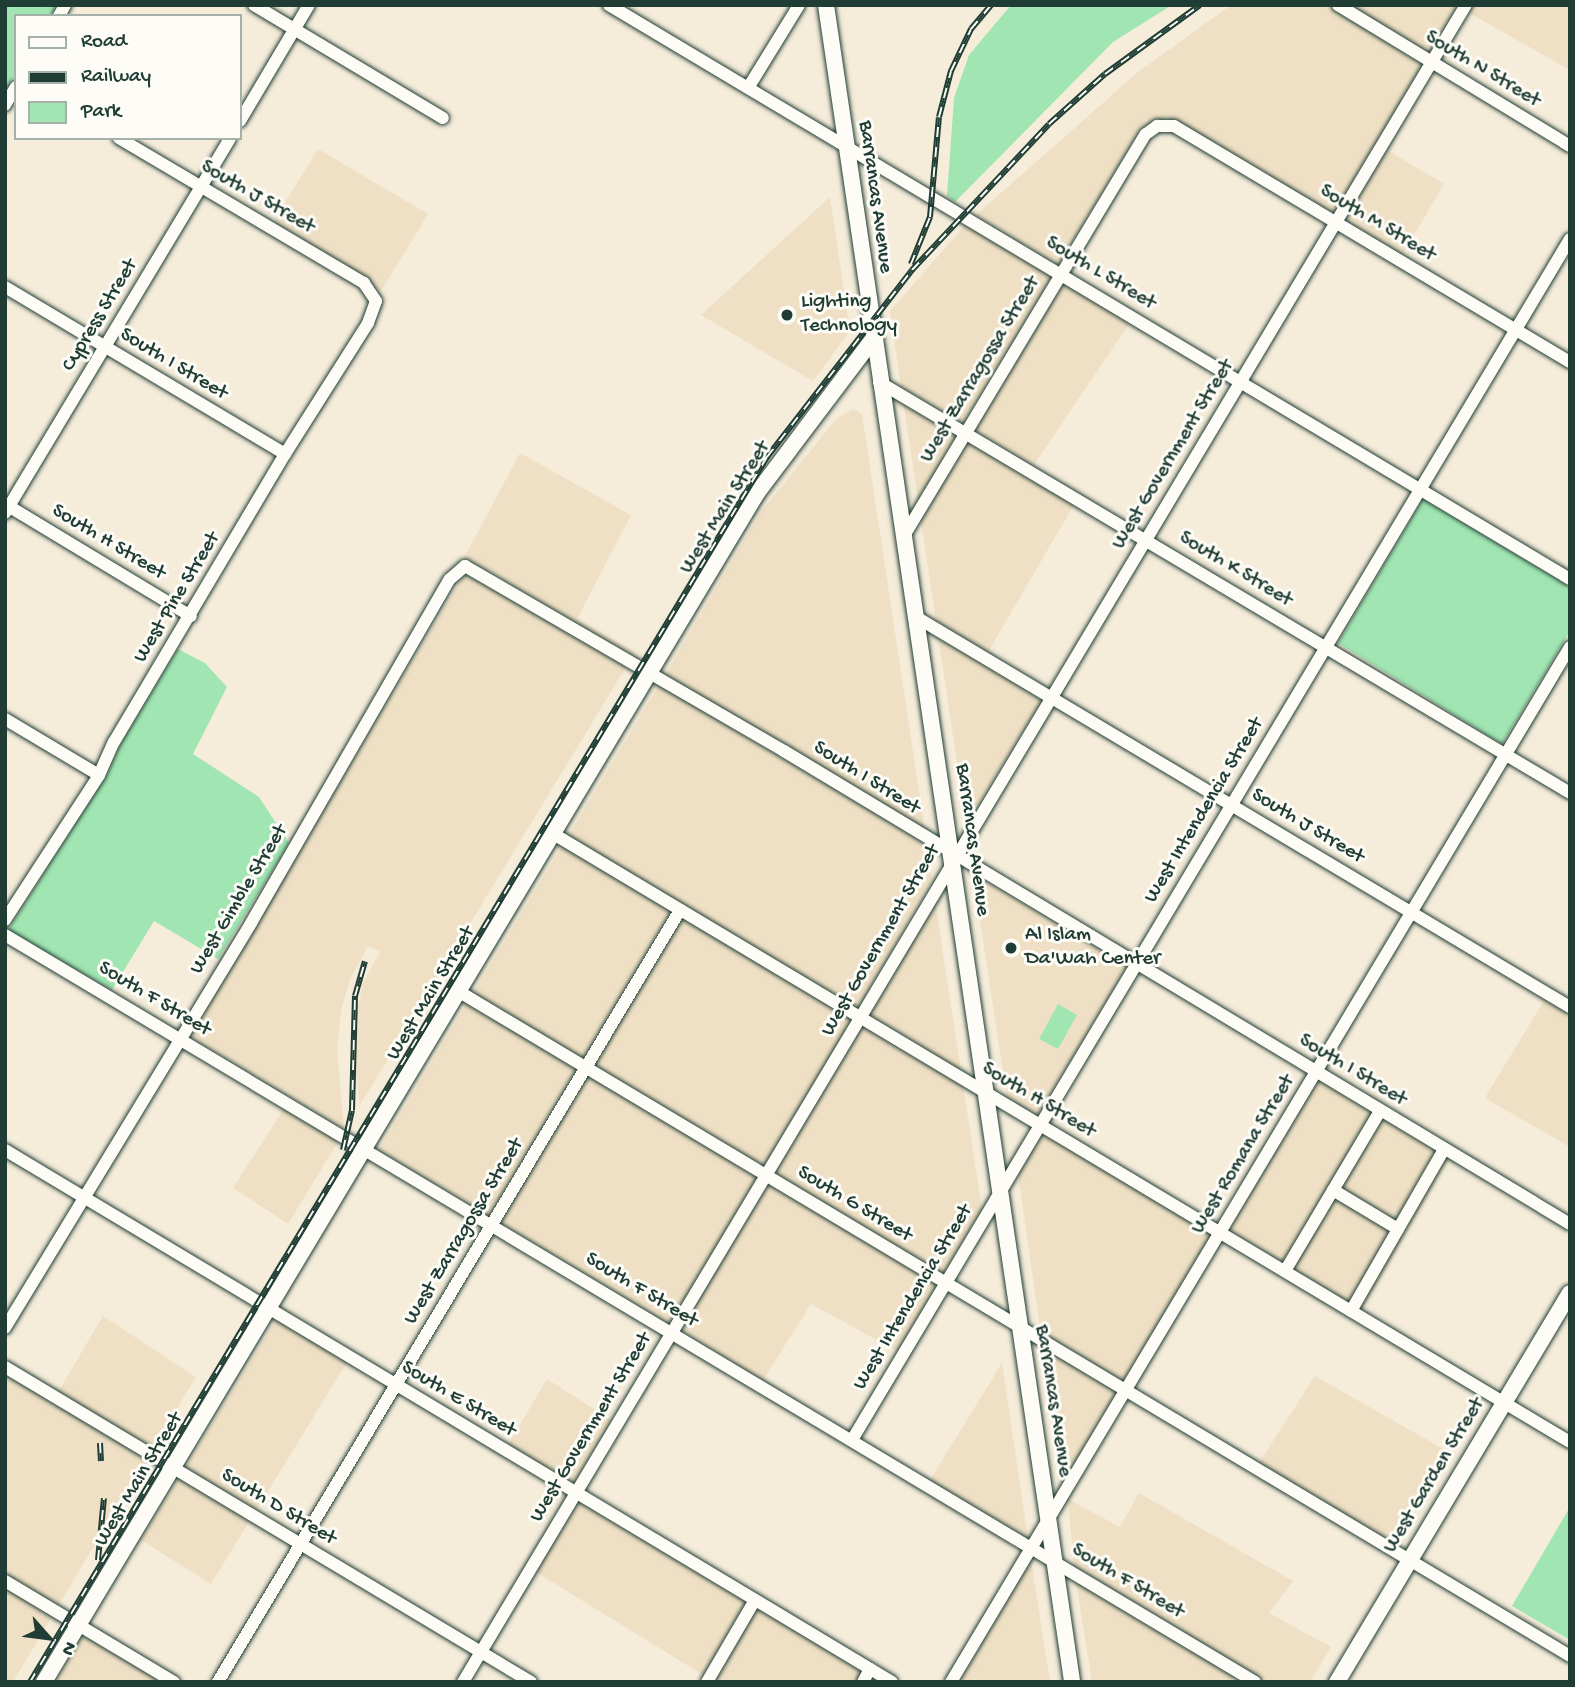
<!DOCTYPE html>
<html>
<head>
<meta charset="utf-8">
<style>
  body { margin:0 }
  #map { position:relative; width:1575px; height:1687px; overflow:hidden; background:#f5ecda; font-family:"Gochi Hand",sans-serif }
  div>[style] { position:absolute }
  .built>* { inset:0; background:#efe0c5 }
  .green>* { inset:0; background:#a1e6b2 }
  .roads { filter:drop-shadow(0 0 2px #1f3d34) drop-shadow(0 0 2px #1f3d34) }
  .minor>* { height:12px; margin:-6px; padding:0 6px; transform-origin:6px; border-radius:6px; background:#fdfcf7 }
  .major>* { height:16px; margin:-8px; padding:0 8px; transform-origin:8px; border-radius:8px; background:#fdfcf7 }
  .rail>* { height:6px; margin-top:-3px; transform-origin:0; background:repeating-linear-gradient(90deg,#fdfcf7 0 10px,#1f3d34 0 20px); box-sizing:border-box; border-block:2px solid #1f3d34 }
  .dots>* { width:19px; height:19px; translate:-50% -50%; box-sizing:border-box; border:4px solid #fdfcf7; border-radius:50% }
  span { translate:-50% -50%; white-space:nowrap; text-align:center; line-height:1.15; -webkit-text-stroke:6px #fdfcf7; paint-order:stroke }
  .street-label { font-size:21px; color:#1f3d34 }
  .poi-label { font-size:21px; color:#1f3d34 }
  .left { translate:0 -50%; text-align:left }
  .frame { position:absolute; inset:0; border:7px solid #1f3d34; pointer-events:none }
  .legend { position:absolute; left:14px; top:14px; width:228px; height:126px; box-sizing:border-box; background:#fdfcf7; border:2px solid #a4b0a9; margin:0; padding:9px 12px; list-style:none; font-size:21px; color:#1f3d34 }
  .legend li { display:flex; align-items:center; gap:14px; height:35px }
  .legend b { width:35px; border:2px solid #a4b0a9 }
  .north { position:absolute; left:14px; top:1603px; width:70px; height:70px; -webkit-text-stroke:5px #fdfcf7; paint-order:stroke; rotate:118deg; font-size:19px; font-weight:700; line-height:28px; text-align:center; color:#1f3d34 }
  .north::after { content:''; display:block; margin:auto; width:24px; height:32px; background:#1f3d34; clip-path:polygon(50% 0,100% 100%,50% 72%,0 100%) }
</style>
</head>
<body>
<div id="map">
  <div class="built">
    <i style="clip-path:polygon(1231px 5px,1327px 5px,1423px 65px,1334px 214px,1166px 117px,1140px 130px,1058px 265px,976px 215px,1138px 72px)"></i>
    <i style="clip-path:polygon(1349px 5px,1458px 5px,1429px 55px)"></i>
    <i style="clip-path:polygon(1474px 5px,1570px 5px,1570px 70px,1469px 13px)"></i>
    <i style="clip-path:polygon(318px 149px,428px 214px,381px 291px,273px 222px)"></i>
    <i style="clip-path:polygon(1387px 150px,1444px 184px,1402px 255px,1345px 220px)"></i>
    <i style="clip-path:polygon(830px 197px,850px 331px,813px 381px,701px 315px)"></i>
    <i style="clip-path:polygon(967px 223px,1052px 275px,963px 423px,901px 387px,890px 311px)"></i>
    <i style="clip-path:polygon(1064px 282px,1131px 321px,1034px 465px,975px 430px)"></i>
    <i style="clip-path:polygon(903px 401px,958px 433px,918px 500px)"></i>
    <i style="clip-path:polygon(853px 409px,862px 414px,925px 831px,665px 675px,761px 512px,836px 419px)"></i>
    <i style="clip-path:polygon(969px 440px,1075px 503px,988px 652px,936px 621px,921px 521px)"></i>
    <i style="clip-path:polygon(520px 453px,631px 515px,577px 619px,635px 652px,632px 657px,492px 572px,463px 560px)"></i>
    <i style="clip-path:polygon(465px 573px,626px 667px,360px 1105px,353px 1051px,356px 1015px,363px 983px,380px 952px,368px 946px,350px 979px,341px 1011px,337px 1048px,344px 1129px,189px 1036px)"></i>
    <i style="clip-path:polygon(938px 635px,1043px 698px,966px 823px)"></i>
    <i style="clip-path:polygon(659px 685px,927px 845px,932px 879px,858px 1009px,568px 836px)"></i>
    <i style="clip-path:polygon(562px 846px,671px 911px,583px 1059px,473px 993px)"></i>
    <i style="clip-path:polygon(973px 874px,1127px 966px,1037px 1116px,1007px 1098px)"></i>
    <i style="clip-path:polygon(935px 901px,961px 1071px,869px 1016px)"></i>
    <i style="clip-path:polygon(683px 918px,852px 1019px,764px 1166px,594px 1065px)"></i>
    <i style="clip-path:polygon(1545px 999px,1570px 1014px,1570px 1147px,1485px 1098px)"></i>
    <i style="clip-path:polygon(467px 1003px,577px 1068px,489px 1216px,379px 1150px)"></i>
    <i style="clip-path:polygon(863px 1026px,963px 1085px,982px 1210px,943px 1274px,775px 1173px)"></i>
    <i style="clip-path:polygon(588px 1075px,758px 1176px,670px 1324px,501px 1223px)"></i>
    <i style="clip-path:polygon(1318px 1080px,1449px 1159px,1362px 1311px,1229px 1231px)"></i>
    <i style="clip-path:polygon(285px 1107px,339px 1140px,288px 1224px,233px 1188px)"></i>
    <i style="clip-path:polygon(1043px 1133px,1211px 1234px,1123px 1382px,1041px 1333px,1018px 1174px)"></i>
    <i style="clip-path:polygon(769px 1183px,937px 1284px,897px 1351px,811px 1304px,763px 1380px,681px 1330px)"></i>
    <i style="clip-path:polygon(103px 1316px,196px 1377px,153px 1448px,58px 1392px)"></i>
    <i style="clip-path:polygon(277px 1319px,347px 1362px,256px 1511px,185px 1468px)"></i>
    <i style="clip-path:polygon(1043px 1347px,1117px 1391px,1062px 1483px)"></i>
    <i style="clip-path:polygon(1002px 1363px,1028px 1539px,930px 1480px)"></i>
    <i style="clip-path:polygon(5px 1374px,147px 1458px,58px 1606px,5px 1574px)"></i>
    <i style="clip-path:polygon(1315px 1376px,1447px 1451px,1393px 1543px,1259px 1463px)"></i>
    <i style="clip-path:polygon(547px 1379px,611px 1420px,573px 1484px,508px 1445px)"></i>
    <i style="clip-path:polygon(179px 1478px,250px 1520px,211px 1584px,141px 1540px)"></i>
    <i style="clip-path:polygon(1139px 1493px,1293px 1581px,1269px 1613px,1331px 1647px,1310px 1682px,1266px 1682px,1074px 1566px,1068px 1499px,1120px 1527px)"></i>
    <i style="clip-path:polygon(579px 1501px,747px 1601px,703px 1675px,536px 1572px)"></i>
    <i style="clip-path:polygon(1031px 1560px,1050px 1682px,959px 1682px)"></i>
    <i style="clip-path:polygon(1076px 1581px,1234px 1676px,1230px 1682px,1092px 1682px)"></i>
    <i style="clip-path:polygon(5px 1587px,52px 1616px,13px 1682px,5px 1682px)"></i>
    <i style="clip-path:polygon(758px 1608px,880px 1682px,714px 1682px)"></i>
    <i style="clip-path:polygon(83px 1634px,162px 1682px,56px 1682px)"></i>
  </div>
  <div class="green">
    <i style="clip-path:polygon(5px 5px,57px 5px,50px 16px,16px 16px,16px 74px,5px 91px)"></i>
    <i style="clip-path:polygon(1011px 5px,1172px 5px,1113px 42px,955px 202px,947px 196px,954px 98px,969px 55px)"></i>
    <i style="clip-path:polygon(1423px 499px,1570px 587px,1570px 631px,1502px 744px,1338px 643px)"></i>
    <i style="clip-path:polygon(178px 649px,205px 663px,227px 687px,193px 754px,259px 797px,289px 843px,218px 959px,154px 921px,112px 990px,8px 930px,108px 773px,120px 745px)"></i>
    <i style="clip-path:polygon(1058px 1004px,1077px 1015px,1058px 1049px,1039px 1039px)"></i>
    <i style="clip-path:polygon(1570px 1507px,1570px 1640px,1512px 1606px)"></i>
  </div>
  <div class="roads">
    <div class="minor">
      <i style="left:254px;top:5px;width:220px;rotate:30.9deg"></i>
      <i style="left:609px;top:5px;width:1119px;rotate:30.85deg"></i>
      <i style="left:1338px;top:5px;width:271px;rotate:31.3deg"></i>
      <i style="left:59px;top:16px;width:13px;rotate:-61deg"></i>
      <i style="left:748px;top:88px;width:97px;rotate:-58.4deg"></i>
      <i style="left:5px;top:105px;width:21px;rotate:-59deg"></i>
      <i style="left:240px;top:121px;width:135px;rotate:-59.3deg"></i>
      <i style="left:5px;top:287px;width:326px;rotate:30.8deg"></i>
      <i style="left:879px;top:382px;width:804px;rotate:30.74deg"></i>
      <i style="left:5px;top:504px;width:217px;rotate:31.1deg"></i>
      <i style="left:5px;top:513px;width:437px;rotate:-59deg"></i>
      <i style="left:904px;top:536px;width:469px;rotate:-59deg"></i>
      <i style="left:1146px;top:134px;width:14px;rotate:-36deg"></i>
      <i style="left:1157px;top:126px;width:17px"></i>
      <i style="left:1174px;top:126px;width:461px;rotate:30.8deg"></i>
      <i style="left:916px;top:617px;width:761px;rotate:30.81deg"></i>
      <i style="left:5px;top:719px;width:109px;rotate:30.8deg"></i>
      <i style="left:552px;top:833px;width:1186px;rotate:30.89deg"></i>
      <i style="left:5px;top:920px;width:173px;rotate:-57deg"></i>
      <i style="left:99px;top:775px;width:36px;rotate:-66deg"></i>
      <i style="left:114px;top:742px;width:335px;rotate:-59.3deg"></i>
      <i style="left:285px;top:454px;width:155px;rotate:-57.6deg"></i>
      <i style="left:368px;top:323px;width:23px;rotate:-70deg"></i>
      <i style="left:376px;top:301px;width:22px;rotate:-124deg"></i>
      <i style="left:364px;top:283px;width:285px;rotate:-149.4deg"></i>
      <i style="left:5px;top:935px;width:1456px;rotate:30.86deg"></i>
      <i style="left:458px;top:991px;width:1296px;rotate:30.88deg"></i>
      <i style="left:5px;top:1150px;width:1034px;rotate:30.95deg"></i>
      <i style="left:1333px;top:1190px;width:76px;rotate:31deg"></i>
      <i style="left:1285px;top:1271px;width:186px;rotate:-59.3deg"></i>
      <i style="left:1351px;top:1311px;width:187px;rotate:-60.1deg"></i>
      <i style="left:5px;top:1328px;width:474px;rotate:-58.7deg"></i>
      <i style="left:251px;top:923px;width:397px;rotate:-60deg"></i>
      <i style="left:450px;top:579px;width:20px;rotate:-41deg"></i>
      <i style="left:465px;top:566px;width:369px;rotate:30.1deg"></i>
      <i style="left:784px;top:751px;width:917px;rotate:31.04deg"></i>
      <i style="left:5px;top:1367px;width:613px;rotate:30.92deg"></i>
      <i style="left:852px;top:1440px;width:1399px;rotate:-59.13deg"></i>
      <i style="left:5px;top:1581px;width:197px;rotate:30.9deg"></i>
      <i style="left:218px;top:1682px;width:900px;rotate:-59.1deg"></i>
      <i style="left:463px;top:1682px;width:1954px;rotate:-59.12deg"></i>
      <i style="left:707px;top:1682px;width:95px;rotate:-59.7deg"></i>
      <i style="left:863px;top:1682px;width:15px;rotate:-62deg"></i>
      <i style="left:951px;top:1682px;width:1206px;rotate:-59.12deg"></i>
    </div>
    <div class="major">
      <i style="left:826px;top:5px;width:1695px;rotate:81.65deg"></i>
      <i style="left:44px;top:1682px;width:1386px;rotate:-59.05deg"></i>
      <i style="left:757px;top:493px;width:193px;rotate:-53deg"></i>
      <i style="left:1337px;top:1682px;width:453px;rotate:-59.1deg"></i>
    </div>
  </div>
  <div class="rail">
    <i style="left:911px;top:264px;width:51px;rotate:-68deg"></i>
    <i style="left:930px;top:217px;width:100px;rotate:-84.9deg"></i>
    <i style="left:939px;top:117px;width:48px;rotate:-75.4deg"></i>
    <i style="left:951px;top:71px;width:47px;rotate:-64.5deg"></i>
    <i style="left:971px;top:29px;width:31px;rotate:-50deg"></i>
    <i style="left:343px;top:1150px;width:41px;rotate:-77.3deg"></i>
    <i style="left:352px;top:1110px;width:114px;rotate:-88.5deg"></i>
    <i style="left:355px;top:996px;width:36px;rotate:-74deg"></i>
    <i style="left:100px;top:1443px;width:18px;rotate:87deg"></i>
    <i style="left:98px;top:1560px;width:62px;rotate:-84.5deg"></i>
    <i style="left:30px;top:1682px;width:1430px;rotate:-58.97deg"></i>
    <i style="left:767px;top:457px;width:237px;rotate:-52.2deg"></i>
    <i style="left:912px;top:270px;width:200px;rotate:-46.8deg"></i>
    <i style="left:1049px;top:124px;width:75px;rotate:-41.8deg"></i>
    <i style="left:1105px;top:74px;width:117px;rotate:-36deg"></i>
  </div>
  <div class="dots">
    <i style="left:787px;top:315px;background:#1f3d34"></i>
    <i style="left:1011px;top:948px;background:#1f3d34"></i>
  </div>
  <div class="street-label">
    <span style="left:1482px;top:70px;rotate:31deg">South N Street</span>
    <span style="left:874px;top:197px;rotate:82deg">Barrancas Avenue</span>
    <span style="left:257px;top:198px;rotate:30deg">South J Street</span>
    <span style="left:1377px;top:224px;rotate:31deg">South M Street</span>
    <span style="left:1100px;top:274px;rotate:31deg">South L Street</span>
    <span style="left:101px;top:316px;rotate:-59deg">Cypress Street</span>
    <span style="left:173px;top:365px;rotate:31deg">South I Street</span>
    <span style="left:981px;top:370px;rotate:-59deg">West Zarragossa Street</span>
    <span style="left:1174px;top:455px;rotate:-59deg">West Government Street</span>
    <span style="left:726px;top:508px;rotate:-58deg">West Main Street</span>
    <span style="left:108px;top:543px;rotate:31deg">South H Street</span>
    <span style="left:1235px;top:570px;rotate:31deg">South K Street</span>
    <span style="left:178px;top:598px;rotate:-59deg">West Pine Street</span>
    <span style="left:866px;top:779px;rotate:32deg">South I Street</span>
    <span style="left:1205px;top:811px;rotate:-59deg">West Intendencia Street</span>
    <span style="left:1307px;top:827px;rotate:31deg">South J Street</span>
    <span style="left:971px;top:840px;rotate:82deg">Barrancas Avenue</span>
    <span style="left:240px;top:900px;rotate:-59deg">West Gimble Street</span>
    <span style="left:882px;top:941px;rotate:-60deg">West Government Street</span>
    <span style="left:432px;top:994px;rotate:-59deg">West Main Street</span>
    <span style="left:154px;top:1000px;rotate:31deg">South F Street</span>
    <span style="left:1352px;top:1071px;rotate:31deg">South I Street</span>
    <span style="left:1038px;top:1101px;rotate:31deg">South H Street</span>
    <span style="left:1244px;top:1155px;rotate:-59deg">West Romana Street</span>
    <span style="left:854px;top:1205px;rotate:31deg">South G Street</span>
    <span style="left:465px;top:1232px;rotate:-59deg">West Zarragossa Street</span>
    <span style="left:641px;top:1291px;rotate:31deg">South F Street</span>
    <span style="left:914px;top:1298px;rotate:-59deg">West Intendencia Street</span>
    <span style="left:458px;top:1400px;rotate:31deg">South E Street</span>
    <span style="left:1052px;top:1401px;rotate:81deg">Barrancas Avenue</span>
    <span style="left:592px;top:1428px;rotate:-59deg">West Government Street</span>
    <span style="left:1435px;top:1476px;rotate:-59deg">West Garden Street</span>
    <span style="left:140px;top:1480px;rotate:-59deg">West Main Street</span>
    <span style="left:278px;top:1508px;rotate:31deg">South D Street</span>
    <span style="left:1127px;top:1582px;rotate:31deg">South F Street</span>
  </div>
  <div class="poi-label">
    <span class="left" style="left:801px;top:315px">Lighting<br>Technology</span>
    <span class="left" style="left:1025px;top:948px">Al Islam<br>Da'Wah Center</span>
  </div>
  <div class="frame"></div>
  <ul class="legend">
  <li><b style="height:9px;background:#fdfcf7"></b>Road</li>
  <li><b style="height:9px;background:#1f3d34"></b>Railway</li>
  <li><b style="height:19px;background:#a1e6b2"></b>Park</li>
  </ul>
  <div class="north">N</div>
</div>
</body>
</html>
